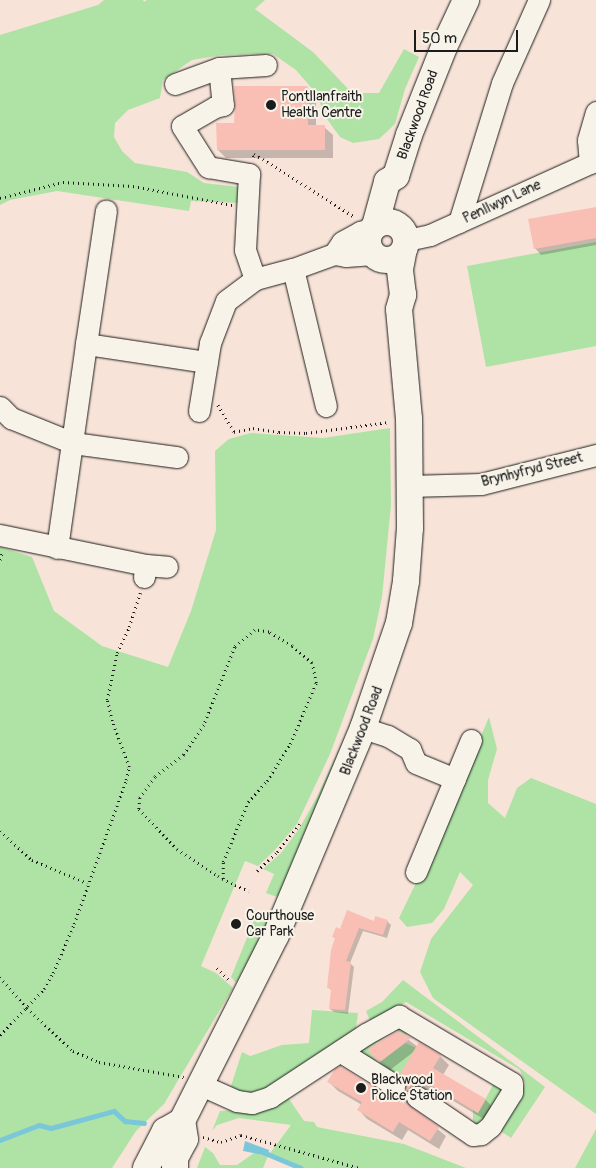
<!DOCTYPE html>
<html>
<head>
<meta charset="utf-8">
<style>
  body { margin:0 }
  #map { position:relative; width:596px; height:1168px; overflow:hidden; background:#f8e3d8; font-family:Pangolin,sans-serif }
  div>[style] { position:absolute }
  .green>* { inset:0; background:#aee3a5 }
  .water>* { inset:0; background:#7bc7da }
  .shadow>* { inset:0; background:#0003 }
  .stream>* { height:4.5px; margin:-2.25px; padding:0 2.25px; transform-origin:2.25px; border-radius:2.25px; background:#7bc7da }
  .building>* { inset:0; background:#fabfb4 }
  .path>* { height:2.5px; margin-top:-1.25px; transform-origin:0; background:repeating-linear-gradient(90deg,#1c1c1c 0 1px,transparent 0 5px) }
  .roads { filter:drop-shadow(0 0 1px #1c1c1c) drop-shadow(0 0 1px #1c1c1c) }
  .minor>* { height:21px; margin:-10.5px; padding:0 10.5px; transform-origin:10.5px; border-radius:10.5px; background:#f7f3e8 }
  .major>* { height:26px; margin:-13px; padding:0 13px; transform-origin:13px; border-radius:13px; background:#f7f3e8 }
  .major>.ring { margin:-13px; padding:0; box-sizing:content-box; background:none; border:26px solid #f7f3e8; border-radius:50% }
  .dots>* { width:14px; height:14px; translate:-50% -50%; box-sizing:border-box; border:2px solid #f7f3e8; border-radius:50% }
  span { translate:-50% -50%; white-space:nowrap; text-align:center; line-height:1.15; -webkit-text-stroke:4px #f7f3e8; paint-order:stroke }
  .poi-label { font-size:14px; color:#1c1c1c }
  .left { translate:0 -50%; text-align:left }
  .street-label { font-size:14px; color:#1c1c1c }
  .scale { position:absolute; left:414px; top:30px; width:104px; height:22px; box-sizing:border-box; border:2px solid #1c1c1c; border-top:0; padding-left:6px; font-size:15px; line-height:18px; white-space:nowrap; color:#1c1c1c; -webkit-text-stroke:4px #f7f3e8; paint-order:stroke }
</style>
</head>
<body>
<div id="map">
  <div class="green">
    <i style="clip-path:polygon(104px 0,143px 0,144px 2px,147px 0,265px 0,255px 9px,313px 52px,352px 93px,379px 93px,404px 49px,419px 57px,405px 89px,395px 124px,379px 139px,353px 143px,340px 137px,327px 119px,315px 92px,296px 70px,273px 54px,222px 55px,192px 60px,163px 80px,160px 98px,128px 110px,115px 123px,114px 137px,122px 151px,135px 163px,187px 172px,204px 183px,239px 187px,241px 203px,191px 201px,189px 211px,57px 191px,10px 200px,0 205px,0 35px,98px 5px)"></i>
    <i style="clip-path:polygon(596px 242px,596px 346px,486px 367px,467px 266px)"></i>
    <i style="clip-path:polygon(400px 424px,402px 523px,399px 570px,392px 622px,346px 753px,298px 871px,293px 870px,283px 893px,279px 897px,274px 896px,266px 893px,274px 874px,263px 869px,281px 853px,299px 829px,318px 795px,347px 732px,388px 617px,399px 535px,397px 425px)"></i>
    <i style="clip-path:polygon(390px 428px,391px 505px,382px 597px,373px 639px,330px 754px,297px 824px,274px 851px,258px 866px,245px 861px,201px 966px,216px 973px,233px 988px,164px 1104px,136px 1131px,112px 1168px,0 1168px,0 547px,32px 557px,54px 611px,102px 646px,168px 667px,191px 611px,216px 530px,215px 451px,229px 439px,251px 433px,323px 438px)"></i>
    <i style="clip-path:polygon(489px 717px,497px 749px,488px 780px,488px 803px,505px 818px,517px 788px,531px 778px,596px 804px,596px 1114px,433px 998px,420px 972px,431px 939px,473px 885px,460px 872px,444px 909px,432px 923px,407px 927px,399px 918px,441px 831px)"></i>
    <i style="clip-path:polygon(257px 913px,268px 919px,269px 922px,236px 983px,231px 977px)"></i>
    <i style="clip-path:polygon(403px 980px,545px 1087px,511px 1138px,499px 1130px,522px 1092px,525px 1083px,520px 1070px,406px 1002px,371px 1023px,366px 1011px,382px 1002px)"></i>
    <i style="clip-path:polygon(312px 1010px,358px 1013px,355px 1035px,271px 1090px,237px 1094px,231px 1086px,242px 1052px,250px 1056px,282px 1045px,309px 1043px)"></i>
    <i style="clip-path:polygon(395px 1026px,409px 1031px,406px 1035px,395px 1030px,368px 1049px,378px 1063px,406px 1043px,416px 1048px,398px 1078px,361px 1055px,359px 1051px)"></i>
    <i style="clip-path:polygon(496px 1079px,504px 1085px,503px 1100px,478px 1124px,475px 1123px,473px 1120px,473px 1110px,478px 1113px)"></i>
    <i style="clip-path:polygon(287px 1096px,304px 1121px,314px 1122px,317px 1127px,404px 1144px,466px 1168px,297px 1168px,268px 1156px,263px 1168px,197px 1168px,205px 1147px,213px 1153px,220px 1165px,237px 1165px,254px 1153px,268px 1156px,291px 1125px,239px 1118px,217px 1125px,212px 1131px,220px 1111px,236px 1110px)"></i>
    <i style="clip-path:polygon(596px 1129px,596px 1168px,575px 1168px)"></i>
  </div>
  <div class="water">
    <i style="clip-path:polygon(245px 1141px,269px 1150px,268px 1156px,243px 1151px)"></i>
  </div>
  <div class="shadow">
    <i style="clip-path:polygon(307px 87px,316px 96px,316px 127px,324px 127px,333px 135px,333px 158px,226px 158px,218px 150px,235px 124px)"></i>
    <i style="clip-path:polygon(596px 208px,596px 245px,541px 255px,535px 248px)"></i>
    <i style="clip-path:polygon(387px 921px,391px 925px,387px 938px,363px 931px,350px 963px,354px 967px,348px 1014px,334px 1012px,330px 1009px,332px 991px,329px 988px,336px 940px,334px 937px,341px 931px)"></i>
    <i style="clip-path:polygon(398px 1032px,418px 1047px,440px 1056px,449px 1065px,443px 1075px,486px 1100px,494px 1109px,487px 1121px,435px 1090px,432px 1094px,413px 1105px,414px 1110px,446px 1136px,439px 1149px,408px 1130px,402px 1140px,367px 1119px,359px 1110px,362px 1105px,338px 1091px,329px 1082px,401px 1099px,408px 1085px,416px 1050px,390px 1070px,374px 1057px)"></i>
  </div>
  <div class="stream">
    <i style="left:0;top:1140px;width:42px;rotate:-21deg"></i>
    <i style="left:39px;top:1125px;width:12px;rotate:14deg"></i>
    <i style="left:51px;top:1128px;width:65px;rotate:-15.1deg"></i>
    <i style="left:114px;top:1111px;width:15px;rotate:42deg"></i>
    <i style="left:125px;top:1121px;width:19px;rotate:6deg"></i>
    <i style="left:263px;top:1152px;width:41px;rotate:22.8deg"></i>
  </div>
  <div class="building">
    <i style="clip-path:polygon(234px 86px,307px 86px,308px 125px,325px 125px,325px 150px,217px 150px,216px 123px,234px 123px,235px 104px)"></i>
    <i style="clip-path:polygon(596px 207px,596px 238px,534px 249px,528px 219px)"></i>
    <i style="clip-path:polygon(347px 910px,374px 921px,375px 916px,388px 920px,383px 935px,359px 928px,346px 961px,351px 962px,345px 1010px,329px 1009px,331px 989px,327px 988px,331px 950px,335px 938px,332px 937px,336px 927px,340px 929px)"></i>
    <i style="clip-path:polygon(398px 1031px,411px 1038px,380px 1062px,373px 1057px,368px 1049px)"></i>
    <i style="clip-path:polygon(419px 1042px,441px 1055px,433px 1068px,486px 1099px,478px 1113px,426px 1082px,423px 1086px,411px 1086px,405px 1096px,406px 1103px,439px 1127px,430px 1141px,399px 1122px,393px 1132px,357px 1110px,362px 1102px,327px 1082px,335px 1069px,340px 1066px,387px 1096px,400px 1097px,406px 1085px,400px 1074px)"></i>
  </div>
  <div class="path">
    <i style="left:253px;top:157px;width:3px;rotate:-72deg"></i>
    <i style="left:254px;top:154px;width:10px;rotate:29deg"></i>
    <i style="left:263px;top:159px;width:107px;rotate:32.3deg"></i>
    <i style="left:0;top:198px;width:65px;rotate:-14.3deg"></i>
    <i style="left:63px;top:182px;width:70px;rotate:3.3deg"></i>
    <i style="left:133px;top:186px;width:101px;rotate:10.9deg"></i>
    <i style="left:218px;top:405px;width:31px;rotate:59deg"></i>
    <i style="left:234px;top:432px;width:19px;rotate:-12deg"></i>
    <i style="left:253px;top:428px;width:26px;rotate:9deg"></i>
    <i style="left:279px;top:432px;width:27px;rotate:2deg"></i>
    <i style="left:306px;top:433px;width:84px;rotate:-7.5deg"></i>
    <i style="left:0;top:560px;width:8px;rotate:-76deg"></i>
    <i style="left:0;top:831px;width:43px;rotate:42.2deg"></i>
    <i style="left:32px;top:860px;width:60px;rotate:22.7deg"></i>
    <i style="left:257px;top:871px;width:28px;rotate:-44deg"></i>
    <i style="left:277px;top:852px;width:36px;rotate:-51deg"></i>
    <i style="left:223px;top:879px;width:17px;rotate:-90deg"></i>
    <i style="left:223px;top:862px;width:65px;rotate:-67.4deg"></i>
    <i style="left:248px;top:802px;width:28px;rotate:-48deg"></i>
    <i style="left:267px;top:781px;width:44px;rotate:-58.1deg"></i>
    <i style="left:290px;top:744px;width:66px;rotate:-66.9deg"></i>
    <i style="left:316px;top:683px;width:20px;rotate:-101deg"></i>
    <i style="left:312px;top:663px;width:26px;rotate:-140deg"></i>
    <i style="left:292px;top:646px;width:27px;rotate:-149deg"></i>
    <i style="left:269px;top:632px;width:14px;rotate:-172deg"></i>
    <i style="left:255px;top:630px;width:26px;rotate:140deg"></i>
    <i style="left:235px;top:647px;width:84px;rotate:111.7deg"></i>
    <i style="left:204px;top:725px;width:36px;rotate:124deg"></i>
    <i style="left:184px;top:755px;width:36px;rotate:143deg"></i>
    <i style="left:155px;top:777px;width:26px;rotate:126deg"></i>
    <i style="left:140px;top:798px;width:11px;rotate:95deg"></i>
    <i style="left:139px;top:809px;width:55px;rotate:46.5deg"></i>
    <i style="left:177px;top:849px;width:49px;rotate:33.4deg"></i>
    <i style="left:218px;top:876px;width:19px;rotate:28deg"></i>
    <i style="left:235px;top:885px;width:15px;rotate:23deg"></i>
    <i style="left:217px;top:968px;width:18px;rotate:45deg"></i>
    <i style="left:0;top:977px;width:41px;rotate:48.9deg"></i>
    <i style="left:27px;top:1008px;width:63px;rotate:43.1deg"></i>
    <i style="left:73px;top:1051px;width:28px;rotate:23deg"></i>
    <i style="left:99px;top:1062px;width:86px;rotate:10deg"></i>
    <i style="left:0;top:1035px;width:64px;rotate:-46.3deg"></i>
    <i style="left:44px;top:989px;width:18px;rotate:-61deg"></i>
    <i style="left:53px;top:973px;width:53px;rotate:-66.8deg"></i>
    <i style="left:74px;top:924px;width:153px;rotate:-70.1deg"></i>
    <i style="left:126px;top:780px;width:13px;rotate:-77deg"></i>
    <i style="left:129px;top:767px;width:49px;rotate:-110.3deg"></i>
    <i style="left:112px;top:721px;width:22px;rotate:-103deg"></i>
    <i style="left:107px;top:700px;width:48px;rotate:-78deg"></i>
    <i style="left:117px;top:653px;width:29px;rotate:-65deg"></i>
    <i style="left:129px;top:627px;width:36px;rotate:-72deg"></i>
    <i style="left:203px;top:1137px;width:19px;rotate:16deg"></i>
    <i style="left:221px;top:1142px;width:21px;rotate:-19deg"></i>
    <i style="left:241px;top:1135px;width:123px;rotate:15.6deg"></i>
  </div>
  <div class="roads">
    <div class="minor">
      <i style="left:219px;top:68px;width:37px;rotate:84deg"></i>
      <i style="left:223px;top:105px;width:8px;rotate:166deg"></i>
      <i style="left:215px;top:107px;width:38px;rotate:150deg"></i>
      <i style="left:182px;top:126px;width:49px;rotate:57.6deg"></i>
      <i style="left:208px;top:167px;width:42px;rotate:9.7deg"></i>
      <i style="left:249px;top:174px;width:76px;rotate:93deg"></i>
      <i style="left:245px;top:250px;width:31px;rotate:71deg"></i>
      <i style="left:175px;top:84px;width:47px;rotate:-20deg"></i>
      <i style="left:219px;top:68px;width:47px;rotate:-3.7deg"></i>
      <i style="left:590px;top:163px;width:23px;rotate:-95deg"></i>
      <i style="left:588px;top:140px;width:29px;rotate:-74deg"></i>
      <i style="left:459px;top:222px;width:145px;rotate:-72.8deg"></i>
      <i style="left:502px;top:83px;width:91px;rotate:-66deg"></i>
      <i style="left:407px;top:240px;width:24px;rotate:-12deg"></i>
      <i style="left:430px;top:235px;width:182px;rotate:-24.3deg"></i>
      <i style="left:334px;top:254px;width:12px;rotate:9deg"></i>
      <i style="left:346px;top:256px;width:27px;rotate:-4deg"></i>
      <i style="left:293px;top:269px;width:141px;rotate:76.5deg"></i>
      <i style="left:86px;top:344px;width:135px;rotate:-81.5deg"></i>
      <i style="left:0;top:407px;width:16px;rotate:45deg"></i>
      <i style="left:11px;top:418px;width:67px;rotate:22deg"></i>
      <i style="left:73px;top:443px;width:105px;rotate:7.7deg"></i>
      <i style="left:199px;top:411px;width:69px;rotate:-80.8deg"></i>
      <i style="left:210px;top:343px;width:45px;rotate:-69.1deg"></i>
      <i style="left:226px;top:301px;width:36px;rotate:-37deg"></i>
      <i style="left:255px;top:279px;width:39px;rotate:-15deg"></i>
      <i style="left:293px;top:269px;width:44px;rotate:-20.1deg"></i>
      <i style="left:334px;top:254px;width:14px;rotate:-56deg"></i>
      <i style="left:342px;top:242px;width:21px;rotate:-29deg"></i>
      <i style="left:360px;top:232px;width:12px;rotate:-14deg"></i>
      <i style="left:409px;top:486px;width:72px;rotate:-1.6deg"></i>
      <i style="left:481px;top:484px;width:119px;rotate:-14.2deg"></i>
      <i style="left:0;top:535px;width:149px;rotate:11.6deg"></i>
      <i style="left:57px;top:548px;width:206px;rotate:-81.9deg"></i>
      <i style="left:86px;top:344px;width:122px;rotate:8.5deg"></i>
      <i style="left:144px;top:577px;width:12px;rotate:-81deg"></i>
      <i style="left:146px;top:565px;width:21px;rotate:5deg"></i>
      <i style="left:363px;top:728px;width:26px;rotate:18deg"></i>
      <i style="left:388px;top:736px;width:26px;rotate:31deg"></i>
      <i style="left:410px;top:749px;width:15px;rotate:67deg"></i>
      <i style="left:416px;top:763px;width:42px;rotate:22.3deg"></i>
      <i style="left:416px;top:872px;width:143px;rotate:-67.4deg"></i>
      <i style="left:342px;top:1050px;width:6px;rotate:51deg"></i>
      <i style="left:346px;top:1055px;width:57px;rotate:32deg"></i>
      <i style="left:201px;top:1085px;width:39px;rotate:24deg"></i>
      <i style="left:237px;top:1101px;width:15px;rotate:8deg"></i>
      <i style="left:252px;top:1103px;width:19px;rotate:-18deg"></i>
      <i style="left:270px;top:1097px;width:115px;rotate:-33.3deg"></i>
      <i style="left:366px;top:1034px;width:38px;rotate:-29deg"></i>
      <i style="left:399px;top:1016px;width:131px;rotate:30.7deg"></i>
      <i style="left:512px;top:1083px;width:9px;rotate:90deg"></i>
      <i style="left:512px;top:1092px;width:40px;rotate:122deg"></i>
      <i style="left:491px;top:1126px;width:13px;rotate:141deg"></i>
      <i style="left:481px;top:1134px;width:8px;rotate:173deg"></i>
      <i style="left:473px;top:1135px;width:68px;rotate:-145.8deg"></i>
    </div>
    <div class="major">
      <i class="ring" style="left:368px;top:222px;width:12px;height:12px"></i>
      <i style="left:375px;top:226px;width:46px;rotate:-74.7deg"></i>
      <i style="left:387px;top:182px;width:11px;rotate:-34deg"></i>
      <i style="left:396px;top:176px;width:43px;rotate:-72.4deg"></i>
      <i style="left:409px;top:135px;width:95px;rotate:-68.3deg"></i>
      <i style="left:444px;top:47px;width:52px;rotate:-64.9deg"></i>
      <i style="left:146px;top:1168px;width:42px;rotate:-62.8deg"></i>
      <i style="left:165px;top:1131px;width:20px;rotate:-30deg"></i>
      <i style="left:182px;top:1121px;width:208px;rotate:-63.2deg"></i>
      <i style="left:276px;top:935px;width:225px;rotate:-67.2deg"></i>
      <i style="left:363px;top:728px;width:111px;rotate:-71.1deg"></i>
      <i style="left:399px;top:623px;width:43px;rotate:-80.5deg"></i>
      <i style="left:406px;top:581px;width:53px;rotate:-85.7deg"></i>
      <i style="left:410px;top:528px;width:109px;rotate:-90.5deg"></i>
      <i style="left:409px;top:419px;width:110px;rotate:-95.2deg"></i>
      <i style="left:399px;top:309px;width:15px;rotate:-74deg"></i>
      <i style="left:403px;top:295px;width:26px;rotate:-97deg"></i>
      <i style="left:400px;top:269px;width:16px;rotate:-79deg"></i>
      <i style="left:175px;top:1168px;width:10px;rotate:-90deg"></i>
      <i style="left:175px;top:1158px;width:21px;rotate:-62deg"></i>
      <i style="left:185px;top:1139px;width:18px;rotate:-99deg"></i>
    </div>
  </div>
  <div class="dots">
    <i style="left:271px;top:105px;background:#1c1c1c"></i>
    <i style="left:236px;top:924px;background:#1c1c1c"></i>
    <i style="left:361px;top:1088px;background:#1c1c1c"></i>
  </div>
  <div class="poi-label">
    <span class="left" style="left:281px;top:105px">Pontllanfraith<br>Health Centre</span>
    <span class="left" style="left:246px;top:924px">Courthouse<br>Car Park</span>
    <span class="left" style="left:371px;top:1088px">Blackwood<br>Police Station</span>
  </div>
  <div class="street-label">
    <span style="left:418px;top:115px;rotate:-70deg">Blackwood Road</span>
    <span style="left:502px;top:202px;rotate:-25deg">Penllwyn Lane</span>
    <span style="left:532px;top:470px;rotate:-14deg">Brynhyfryd Street</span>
    <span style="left:362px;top:731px;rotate:-69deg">Blackwood Road</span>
  </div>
  <div class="scale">50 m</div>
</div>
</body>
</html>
